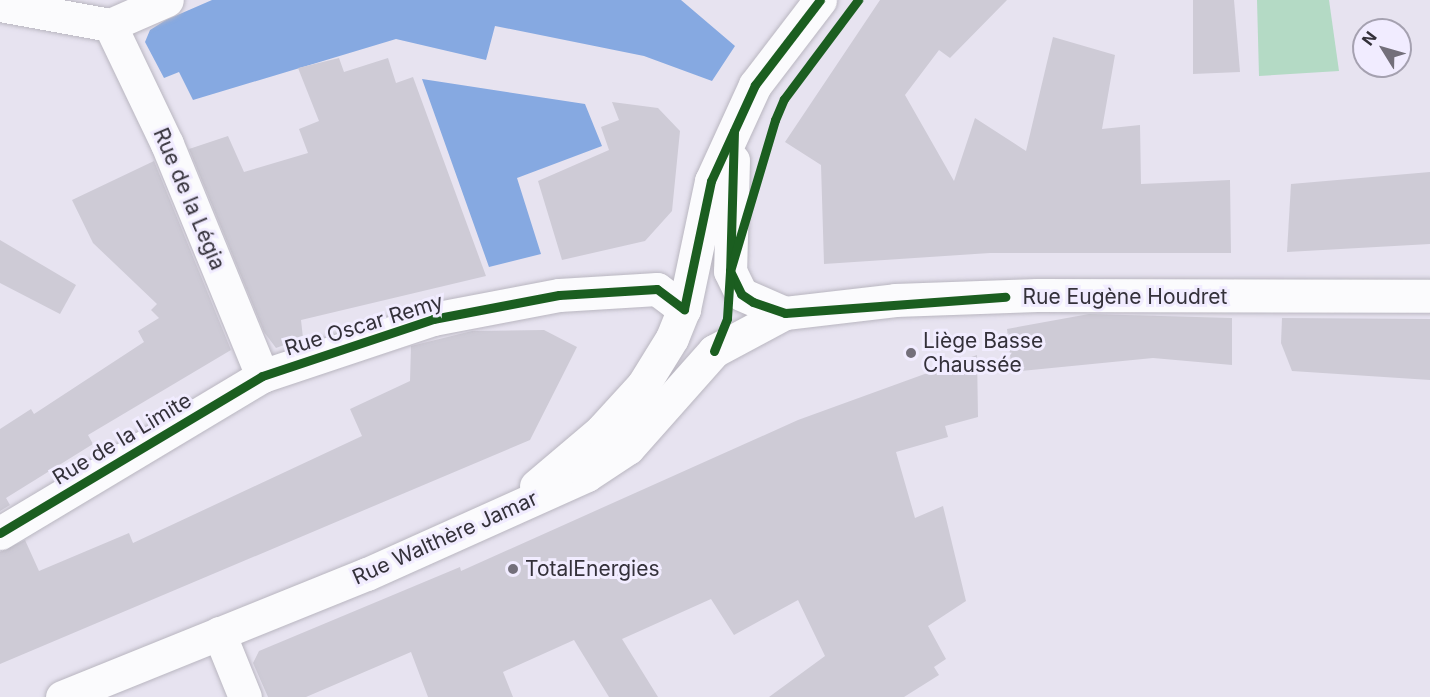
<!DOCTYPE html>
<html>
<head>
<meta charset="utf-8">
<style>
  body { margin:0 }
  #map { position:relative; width:1430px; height:697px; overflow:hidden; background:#e7e3f0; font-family:Inter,sans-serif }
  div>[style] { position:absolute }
  .green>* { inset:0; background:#b4dac5 }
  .water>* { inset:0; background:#86a9e1 }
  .building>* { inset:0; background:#cecbd6 }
  .roads { filter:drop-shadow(0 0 2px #b9b6c0) drop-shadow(0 0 2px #b9b6c0) }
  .minor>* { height:33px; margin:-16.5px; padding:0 16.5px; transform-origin:16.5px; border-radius:16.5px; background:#fbfbfd }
  .primary>* { height:33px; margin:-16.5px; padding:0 16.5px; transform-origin:16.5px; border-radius:16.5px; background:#fbfbfd }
  .cycleway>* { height:9px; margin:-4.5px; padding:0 4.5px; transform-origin:4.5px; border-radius:4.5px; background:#1b5e20 }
  .dots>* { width:16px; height:16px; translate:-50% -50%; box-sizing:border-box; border:3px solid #f1ecff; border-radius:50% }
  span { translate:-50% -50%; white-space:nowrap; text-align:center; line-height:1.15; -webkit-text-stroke:6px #f1ecff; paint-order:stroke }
  .street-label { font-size:21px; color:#34313a }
  .poi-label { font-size:21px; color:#34313a }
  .left { translate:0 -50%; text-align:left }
  .north { position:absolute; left:1352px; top:18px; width:60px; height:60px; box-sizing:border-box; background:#f1ecff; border:2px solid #a5a1b0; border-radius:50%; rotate:307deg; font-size:16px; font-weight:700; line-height:24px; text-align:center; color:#34313a }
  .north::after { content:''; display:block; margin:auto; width:21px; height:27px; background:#736f7a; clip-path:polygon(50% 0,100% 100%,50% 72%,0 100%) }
</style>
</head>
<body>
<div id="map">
  <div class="green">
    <i style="clip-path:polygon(1257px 0,1329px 0,1339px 71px,1259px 76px)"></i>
  </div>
  <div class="water">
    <i style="clip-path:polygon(212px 0,681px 0,735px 46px,712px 81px,644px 56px,495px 26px,486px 60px,396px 39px,193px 100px,179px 72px,164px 78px,145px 42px,150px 30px,166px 20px)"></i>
    <i style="clip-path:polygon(422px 79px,585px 104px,602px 146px,517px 178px,541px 254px,489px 267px)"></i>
  </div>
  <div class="building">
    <i style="clip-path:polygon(880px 0,1007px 0,950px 58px,939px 50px,905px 95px,954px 181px,975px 118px,1026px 151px,1053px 37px,1115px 55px,1102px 129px,1140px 125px,1141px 184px,1230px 180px,1231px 253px,990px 253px,824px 264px,821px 165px,785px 142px)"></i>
    <i style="clip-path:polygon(1193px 0,1234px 0,1240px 72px,1193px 74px)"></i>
    <i style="clip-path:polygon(339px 58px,344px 72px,388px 58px,396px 83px,413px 77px,486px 276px,301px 320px,303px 338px,276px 348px,264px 332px,189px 149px,228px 136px,244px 172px,308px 153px,299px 129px,319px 121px,298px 68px)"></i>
    <i style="clip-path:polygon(612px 102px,658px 108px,680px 131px,672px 211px,645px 241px,562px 260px,538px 181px,609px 150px,601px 127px,619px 120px)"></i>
    <i style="clip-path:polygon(154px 161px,231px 350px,88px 435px,93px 444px,6px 498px,10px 505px,0 511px,0 429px,31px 409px,34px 414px,144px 342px,138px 331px,159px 318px,151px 310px,157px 304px,93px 243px,72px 200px)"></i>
    <i style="clip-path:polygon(1430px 172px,1430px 244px,1287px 252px,1291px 184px)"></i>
    <i style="clip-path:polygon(0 240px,76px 285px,60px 314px,0 283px)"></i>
    <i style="clip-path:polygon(1089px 314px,1232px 318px,1232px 365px,1153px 358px,1012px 372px,1007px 329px)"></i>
    <i style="clip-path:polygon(1282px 318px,1430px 319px,1430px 380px,1292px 371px,1281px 343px)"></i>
    <i style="clip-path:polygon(544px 330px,577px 347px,530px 440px,0 664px,0 552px,25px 540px,39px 571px,129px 533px,133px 543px,362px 436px,350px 409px,410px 381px,411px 346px,472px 331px)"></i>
    <i style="clip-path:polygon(977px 355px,978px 417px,945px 426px,948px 437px,896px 452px,915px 518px,943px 506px,966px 601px,928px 626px,946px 659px,934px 667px,939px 675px,904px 697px,769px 697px,825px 656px,798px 600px,734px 635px,711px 599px,622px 639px,658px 697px,609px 697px,574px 640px,503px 672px,513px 697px,428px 697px,411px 652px,306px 697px,268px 697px,253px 663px,259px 651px,460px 567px,461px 571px,798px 420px)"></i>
  </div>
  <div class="roads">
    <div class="minor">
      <i style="left:0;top:5px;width:112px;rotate:10.3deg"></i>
      <i style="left:110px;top:25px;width:132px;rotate:64.4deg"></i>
      <i style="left:167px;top:144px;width:251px;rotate:67.7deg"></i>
      <i style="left:110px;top:25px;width:62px;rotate:-23.7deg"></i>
      <i style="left:0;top:533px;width:305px;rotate:-30.9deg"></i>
      <i style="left:262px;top:376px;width:180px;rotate:-18.4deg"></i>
      <i style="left:433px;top:319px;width:128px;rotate:-10.8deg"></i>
      <i style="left:559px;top:295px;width:98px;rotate:-3.5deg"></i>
      <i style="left:657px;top:289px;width:34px;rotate:37deg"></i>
      <i style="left:219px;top:633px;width:69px;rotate:67.9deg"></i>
    </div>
    <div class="primary">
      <i style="left:733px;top:160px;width:111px;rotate:91.5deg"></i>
      <i style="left:730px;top:271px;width:25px;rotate:64deg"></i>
      <i style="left:741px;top:294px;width:48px;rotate:23.4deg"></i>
      <i style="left:536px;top:486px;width:85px;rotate:-40.2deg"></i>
      <i style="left:601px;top:431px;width:62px;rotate:-47.6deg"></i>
      <i style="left:643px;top:385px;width:55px;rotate:-58.3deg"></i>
      <i style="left:672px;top:338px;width:31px;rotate:-68deg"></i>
      <i style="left:684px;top:309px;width:131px;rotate:-78.1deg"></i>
      <i style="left:711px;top:181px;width:106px;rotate:-65.4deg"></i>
      <i style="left:755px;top:85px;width:107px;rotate:-52.6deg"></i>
      <i style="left:62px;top:697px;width:329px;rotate:-22deg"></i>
      <i style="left:367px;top:574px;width:241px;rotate:-24.2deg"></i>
      <i style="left:587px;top:475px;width:49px;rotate:-33.4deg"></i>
      <i style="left:628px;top:448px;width:130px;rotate:-48.4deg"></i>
      <i style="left:714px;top:351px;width:81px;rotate:-28.2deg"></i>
      <i style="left:785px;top:313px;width:111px;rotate:-6.7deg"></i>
      <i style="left:895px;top:300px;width:142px;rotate:-2deg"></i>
      <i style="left:1037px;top:295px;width:393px;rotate:0.1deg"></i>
    </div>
  </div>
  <div class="cycleway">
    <i style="left:734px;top:131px;width:140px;rotate:91.6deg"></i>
    <i style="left:730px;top:271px;width:25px;rotate:64deg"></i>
    <i style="left:741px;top:294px;width:14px;rotate:34deg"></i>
    <i style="left:753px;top:302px;width:34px;rotate:19deg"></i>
    <i style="left:785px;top:313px;width:221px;rotate:-4.2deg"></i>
    <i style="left:684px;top:309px;width:131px;rotate:-78.1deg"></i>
    <i style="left:711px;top:181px;width:106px;rotate:-65.4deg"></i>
    <i style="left:755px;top:85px;width:107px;rotate:-52.6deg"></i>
    <i style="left:714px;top:351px;width:35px;rotate:-68deg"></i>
    <i style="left:727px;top:318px;width:47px;rotate:-86.3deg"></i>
    <i style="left:730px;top:271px;width:158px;rotate:-73.4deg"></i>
    <i style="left:775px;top:120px;width:23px;rotate:-67deg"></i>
    <i style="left:784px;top:99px;width:124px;rotate:-53.2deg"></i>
    <i style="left:0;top:533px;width:305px;rotate:-30.9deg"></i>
    <i style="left:262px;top:376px;width:180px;rotate:-18.4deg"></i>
    <i style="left:433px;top:319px;width:128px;rotate:-10.8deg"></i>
    <i style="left:559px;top:295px;width:98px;rotate:-3.5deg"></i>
    <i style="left:657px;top:289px;width:34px;rotate:37deg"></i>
  </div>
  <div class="dots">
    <i style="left:911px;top:353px;background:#736f7a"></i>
    <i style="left:513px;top:569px;background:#736f7a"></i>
  </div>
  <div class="street-label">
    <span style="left:189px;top:199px;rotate:67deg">Rue de la Légia</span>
    <span style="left:1125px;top:297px">Rue Eugène Houdret</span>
    <span style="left:364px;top:325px;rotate:-17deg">Rue Oscar Remy</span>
    <span style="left:122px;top:439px;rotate:-31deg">Rue de la Limite</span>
    <span style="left:445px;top:538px;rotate:-24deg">Rue Walthère Jamar</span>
  </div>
  <div class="poi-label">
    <span class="left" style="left:923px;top:353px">Liège Basse<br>Chaussée</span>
    <span class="left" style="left:525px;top:569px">TotalEnergies</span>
  </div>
  <div class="north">N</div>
</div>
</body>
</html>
